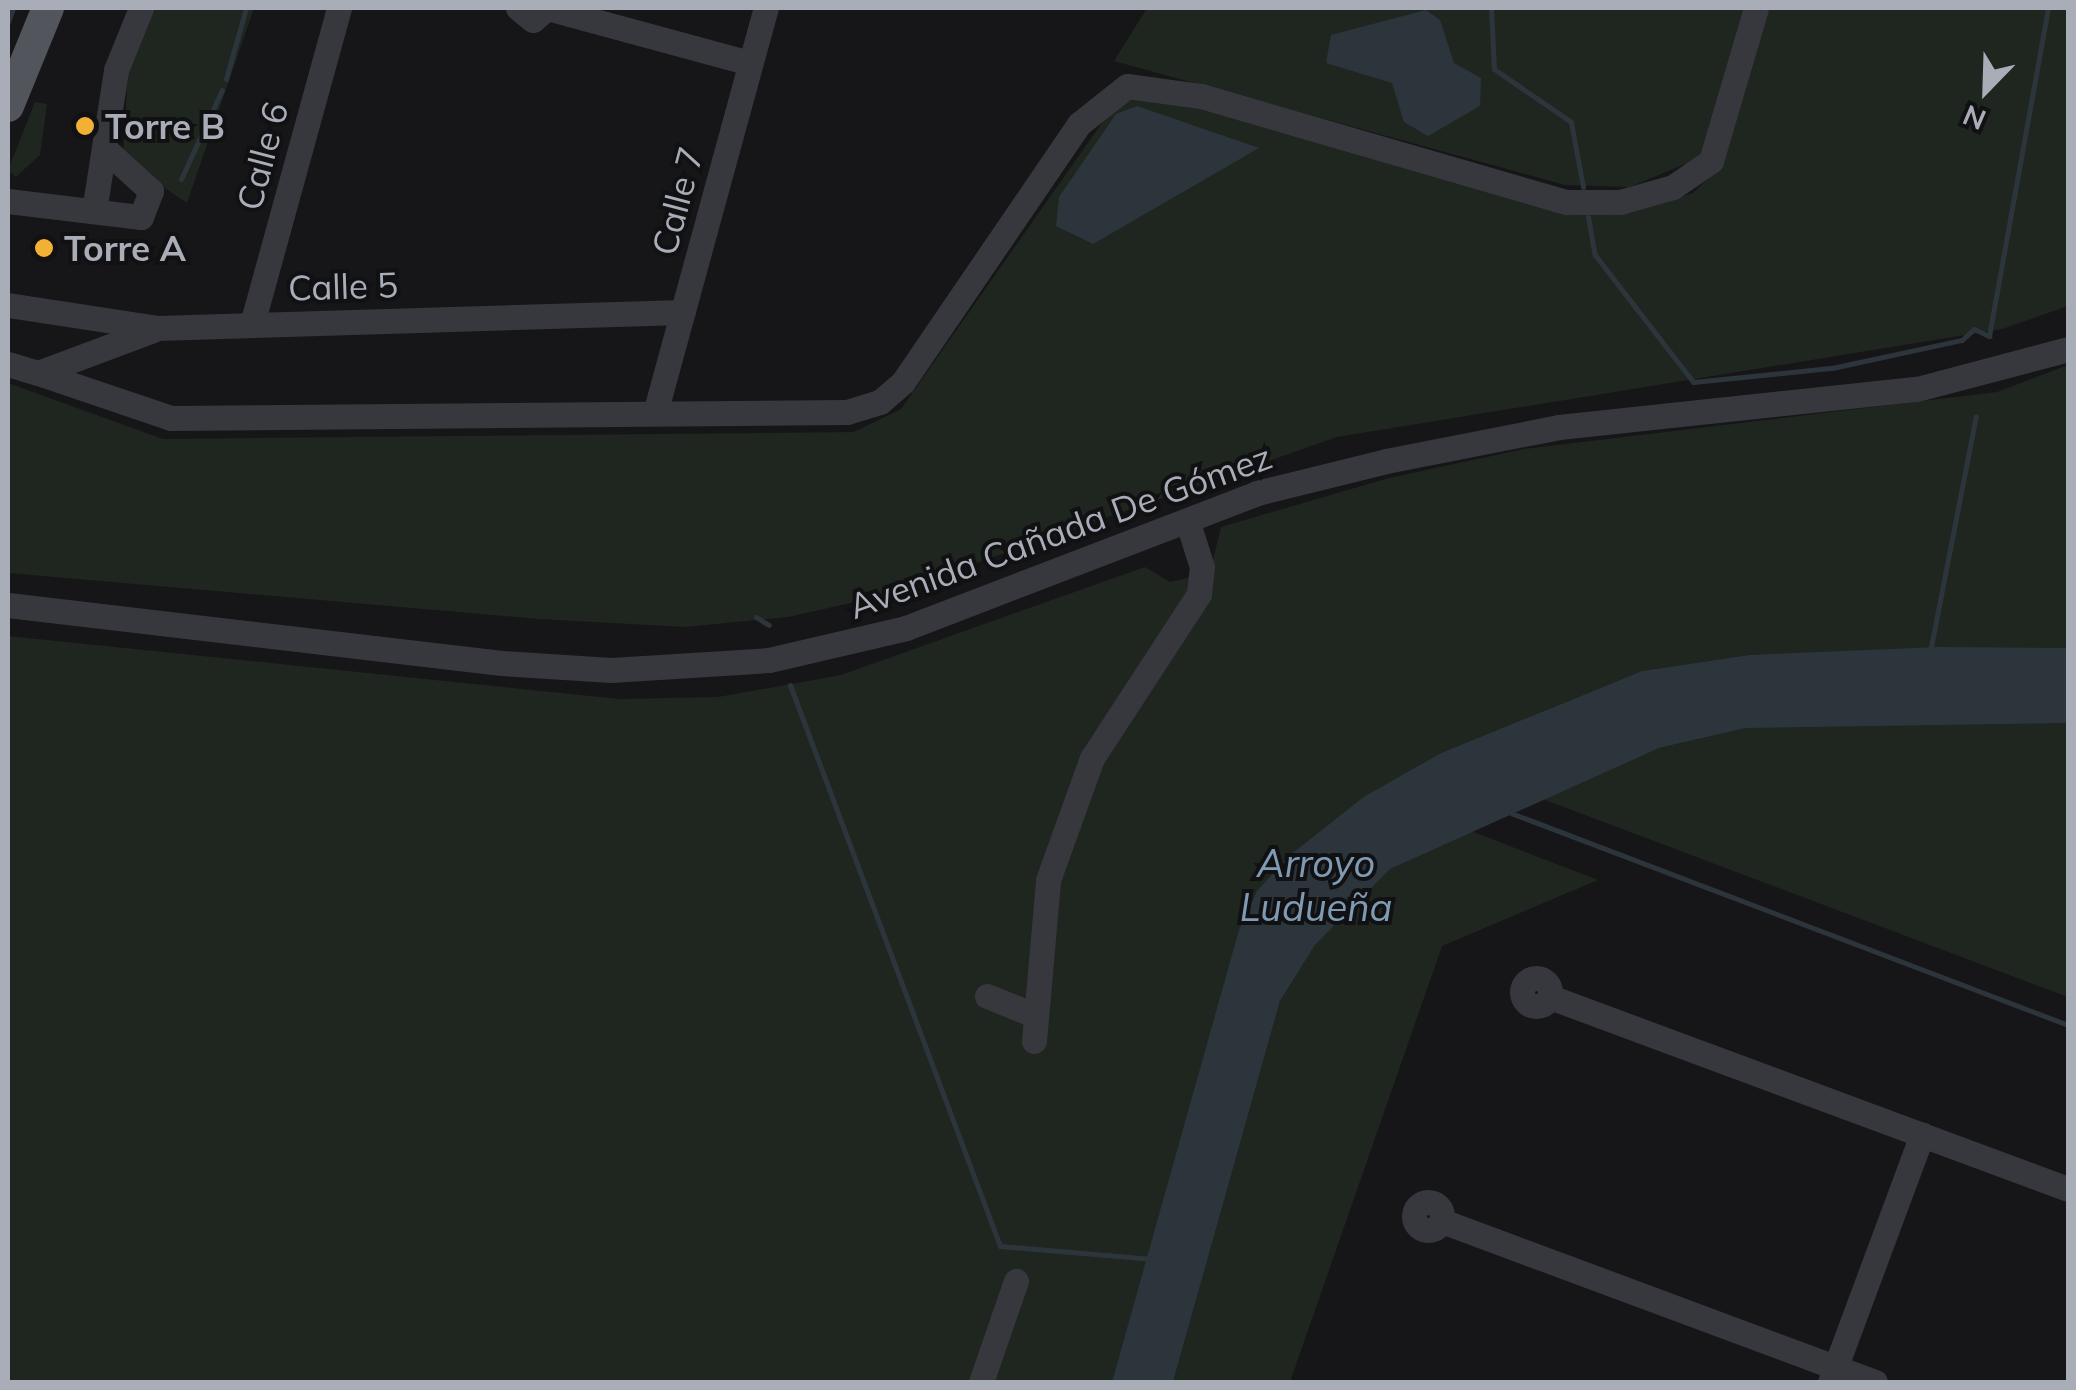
<!DOCTYPE html>
<html>
<head>
<meta charset="utf-8">
<style>
  body { margin:0 }
  #map { position:relative; width:2076px; height:1390px; overflow:hidden; background:#161618; font-family:Mulish,sans-serif }
  div>[style] { position:absolute }
  .green>* { inset:0; background:#1e261f }
  .water>* { inset:0; background:#2c353c }
  .stream>* { height:5px; margin:-2.5px; padding:0 2.5px; transform-origin:2.5px; border-radius:2.5px; background:#2c353c }
  .minor>* { height:25px; margin:-12.5px; padding:0 12.5px; transform-origin:12.5px; border-radius:12.5px; background:#37383d }
  .minor>.ring { margin:-12.5px; padding:0; box-sizing:content-box; background:none; border:25px solid #37383d; border-radius:50% }
  .major>* { height:32px; margin:-16px; padding:0 16px; transform-origin:16px; border-radius:16px; background:#53555c }
  .dots>* { width:28px; height:28px; translate:-50% -50%; box-sizing:border-box; border:5px solid #111113; border-radius:50% }
  span { translate:-50% -50%; white-space:nowrap; text-align:center; line-height:1.15; -webkit-text-stroke:8px #111113; paint-order:stroke }
  .poi-label { font-size:35px; color:#a8adb8; font-weight:700 }
  .left { translate:0 -50%; text-align:left }
  .street-label { font-size:35px; color:#a8adb8 }
  .water-label { font-size:38px; color:#7f9bb3; font-style:italic }
  .frame { position:absolute; inset:0; border:10px solid #a8adb8; pointer-events:none }
  .north { position:absolute; left:1936px; top:40px; width:100px; height:100px; -webkit-text-stroke:8px #111113; paint-order:stroke; rotate:203deg; font-size:28px; font-weight:700; line-height:40px; text-align:center; color:#a8adb8 }
  .north::after { content:''; display:block; margin:auto; width:35px; height:45px; background:#a8adb8; clip-path:polygon(50% 0,100% 100%,50% 72%,0 100%) }
</style>
</head>
<body>
<div id="map">
  <div class="green">
    <i style="clip-path:polygon(150px 8px,254px 8px,187px 203px,123px 160px,128px 67px)"></i>
    <i style="clip-path:polygon(1147px 8px,1745px 8px,1715px 131px,1699px 158px,1630px 187px,1565px 185px,1114px 61px)"></i>
    <i style="clip-path:polygon(1767px 8px,2068px 8px,2068px 306px,2002px 329px,1337px 437px,882px 596px,788px 617px,685px 627px,540px 619px,8px 573px,8px 383px,163px 439px,854px 432px,901px 409px,1118px 100px,1151px 91px,1569px 214px,1629px 213px,1693px 193px,1721px 166px)"></i>
    <i style="clip-path:polygon(35px 102px,47px 104px,40px 155px,16px 177px,8px 170px)"></i>
    <i style="clip-path:polygon(2068px 365px,2068px 648px,1749px 655px,1642px 671px,1441px 753px,1365px 796px,1149px 1258px,1112px 1382px,8px 1382px,8px 636px,619px 699px,718px 697px,841px 675px,1145px 567px,1170px 582px,1210px 573px,1221px 527px,1389px 478px,1524px 449px,1997px 392px)"></i>
    <i style="clip-path:polygon(1876px 719px,2068px 723px,2068px 997px,1537px 797px,1659px 748px,1746px 728px)"></i>
    <i style="clip-path:polygon(1466px 829px,1598px 880px,1442px 946px,1290px 1382px,1173px 1382px,1280px 1001px,1315px 945px,1390px 868px)"></i>
  </div>
  <div class="water">
    <i style="clip-path:polygon(1426px 10px,1440px 20px,1454px 63px,1481px 78px,1480px 106px,1428px 136px,1404px 122px,1392px 83px,1326px 63px,1331px 35px)"></i>
    <i style="clip-path:polygon(1137px 106px,1259px 148px,1093px 244px,1056px 226px,1059px 197px,1116px 114px)"></i>
    <i style="clip-path:polygon(1939px 647px,2068px 648px,2068px 723px,1746px 728px,1659px 748px,1390px 869px,1315px 945px,1280px 1001px,1173px 1382px,1112px 1382px,1239px 930px,1257px 891px,1289px 856px,1365px 796px,1441px 753px,1642px 671px,1749px 655px)"></i>
  </div>
  <div class="stream">
    <i style="left:1491px;top:8px;width:61px;rotate:87.2deg"></i>
    <i style="left:1494px;top:69px;width:93px;rotate:34.5deg"></i>
    <i style="left:1571px;top:122px;width:66px;rotate:79.5deg"></i>
    <i style="left:8px;top:22px;width:15px;rotate:-70deg"></i>
    <i style="left:226px;top:79px;width:74px;rotate:-74.3deg"></i>
    <i style="left:181px;top:179px;width:98px;rotate:-65.3deg"></i>
    <i style="left:1588px;top:217px;width:39px;rotate:80deg"></i>
    <i style="left:1595px;top:255px;width:160px;rotate:52.3deg"></i>
    <i style="left:1693px;top:382px;width:140px;rotate:-5.8deg"></i>
    <i style="left:1832px;top:368px;width:133px;rotate:-12.2deg"></i>
    <i style="left:1962px;top:340px;width:16px;rotate:-43deg"></i>
    <i style="left:1974px;top:329px;width:17px;rotate:25deg"></i>
    <i style="left:1989px;top:336px;width:333px;rotate:-79.8deg"></i>
    <i style="left:756px;top:617px;width:15px;rotate:32deg"></i>
    <i style="left:1930px;top:652px;width:240px;rotate:-79deg"></i>
    <i style="left:790px;top:685px;width:599px;rotate:69.48deg"></i>
    <i style="left:1000px;top:1246px;width:153px;rotate:4.9deg"></i>
    <i style="left:1503px;top:810px;width:605px;rotate:20.83deg"></i>
  </div>
  <div class="minor">
    <i style="left:518px;top:8px;width:19px;rotate:39deg"></i>
    <i style="left:533px;top:20px;width:18px;rotate:-41deg"></i>
    <i style="left:547px;top:8px;width:210px;rotate:15.2deg"></i>
    <i style="left:8px;top:201px;width:134px;rotate:6.9deg"></i>
    <i style="left:141px;top:217px;width:28px;rotate:-69deg"></i>
    <i style="left:151px;top:191px;width:62px;rotate:-137.6deg"></i>
    <i style="left:94px;top:211px;width:143px;rotate:-81.1deg"></i>
    <i style="left:116px;top:70px;width:67px;rotate:-68deg"></i>
    <i style="left:8px;top:305px;width:152px;rotate:8.7deg"></i>
    <i style="left:158px;top:328px;width:525px;rotate:-1.75deg"></i>
    <i style="left:252px;top:324px;width:328px;rotate:-74.6deg"></i>
    <i style="left:8px;top:364px;width:31px;rotate:17deg"></i>
    <i style="left:38px;top:373px;width:123px;rotate:-20.5deg"></i>
    <i style="left:38px;top:373px;width:140px;rotate:18.7deg"></i>
    <i style="left:171px;top:418px;width:676px;rotate:-0.51deg"></i>
    <i style="left:847px;top:412px;width:34px;rotate:-17deg"></i>
    <i style="left:880px;top:402px;width:30px;rotate:-41deg"></i>
    <i style="left:903px;top:382px;width:312px;rotate:-55.7deg"></i>
    <i style="left:1079px;top:124px;width:61px;rotate:-38.4deg"></i>
    <i style="left:1127px;top:86px;width:75px;rotate:7.7deg"></i>
    <i style="left:1201px;top:96px;width:381px;rotate:16.2deg"></i>
    <i style="left:1567px;top:202px;width:53px"></i>
    <i style="left:1620px;top:202px;width:55px;rotate:-15.8deg"></i>
    <i style="left:1673px;top:187px;width:46px;rotate:-34.4deg"></i>
    <i style="left:1711px;top:161px;width:159px;rotate:-73.6deg"></i>
    <i style="left:655px;top:413px;width:420px;rotate:-74.7deg"></i>
    <i style="left:8px;top:605px;width:497px;rotate:6.7deg"></i>
    <i style="left:502px;top:663px;width:109px;rotate:3.7deg"></i>
    <i style="left:611px;top:670px;width:158px;rotate:-3.6deg"></i>
    <i style="left:769px;top:660px;width:141px;rotate:-13.1deg"></i>
    <i style="left:906px;top:628px;width:376px;rotate:-21deg"></i>
    <i style="left:1257px;top:493px;width:133px;rotate:-13.9deg"></i>
    <i style="left:1386px;top:461px;width:176px;rotate:-11.1deg"></i>
    <i style="left:1559px;top:427px;width:360px;rotate:-6.1deg"></i>
    <i style="left:1917px;top:389px;width:156px;rotate:-14.8deg"></i>
    <i class="ring" style="left:1522px;top:978px;width:3px;height:3px"></i>
    <i style="left:987px;top:996px;width:51px;rotate:22deg"></i>
    <i style="left:1550px;top:997px;width:552px;rotate:20.34deg"></i>
    <i style="left:1034px;top:1041px;width:162px;rotate:-85deg"></i>
    <i style="left:1048px;top:880px;width:130px;rotate:-70.2deg"></i>
    <i style="left:1092px;top:758px;width:196px;rotate:-56.9deg"></i>
    <i style="left:1199px;top:594px;width:27px;rotate:-84deg"></i>
    <i style="left:1202px;top:567px;width:49px;rotate:-107.7deg"></i>
    <i class="ring" style="left:1414px;top:1202px;width:3px;height:3px"></i>
    <i style="left:1442px;top:1221px;width:462px;rotate:20.4deg"></i>
    <i style="left:981px;top:1382px;width:107px;rotate:-70.9deg"></i>
    <i style="left:1830px;top:1382px;width:264px;rotate:-69.6deg"></i>
  </div>
  <div class="major">
    <i style="left:8px;top:106px;width:106px;rotate:-67.8deg"></i>
  </div>
  <div class="dots">
    <i style="left:85px;top:126px;background:#f2b134"></i>
    <i style="left:44px;top:248px;background:#f2b134"></i>
  </div>
  <div class="poi-label">
    <span class="left" style="left:105px;top:126px">Torre B</span>
    <span class="left" style="left:64px;top:248px">Torre A</span>
  </div>
  <div class="street-label">
    <span style="left:262px;top:156px;rotate:-75deg">Calle 6</span>
    <span style="left:677px;top:201px;rotate:-75deg">Calle 7</span>
    <span style="left:343px;top:286px;rotate:-2deg">Calle 5</span>
    <span style="left:1060px;top:531px;rotate:-20deg">Avenida Cañada De Gómez</span>
  </div>
  <div class="water-label">
    <span style="left:1316px;top:886px">Arroyo<br>Ludueña</span>
  </div>
  <div class="frame"></div>
  <div class="north">N</div>
</div>
</body>
</html>
